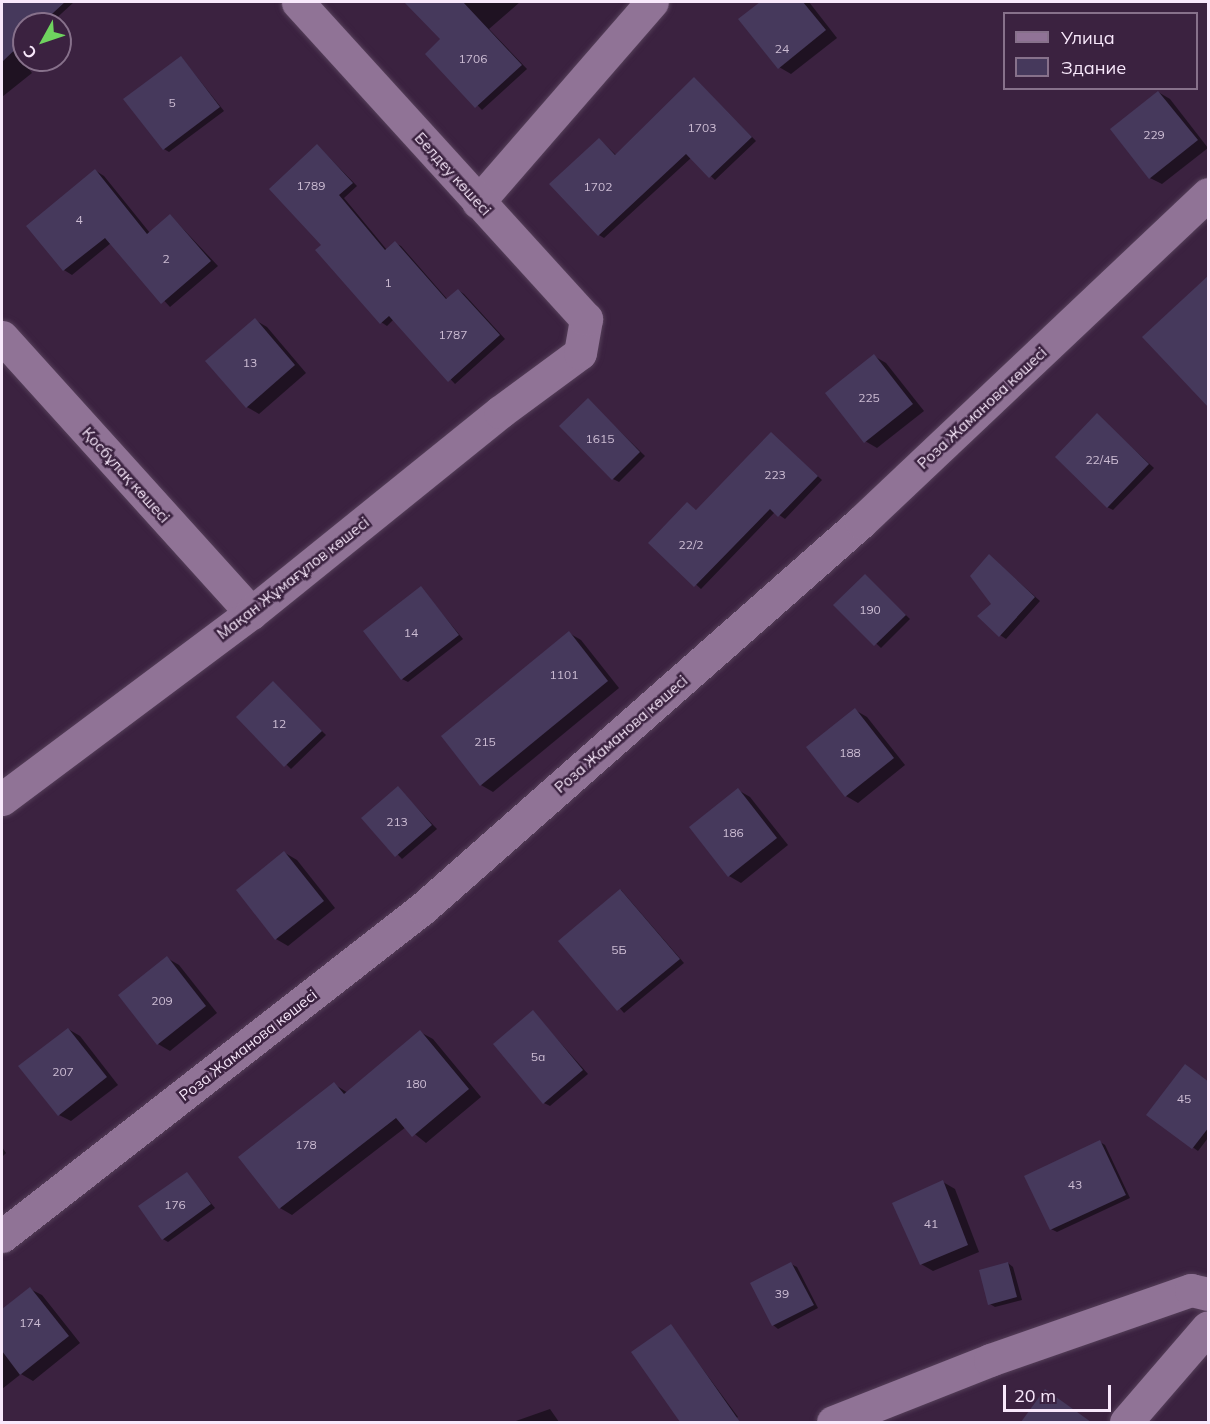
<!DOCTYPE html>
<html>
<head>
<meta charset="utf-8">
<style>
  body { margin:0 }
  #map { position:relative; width:1210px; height:1424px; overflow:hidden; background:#3b2240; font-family:Mulish,sans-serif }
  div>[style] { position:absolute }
  .shadow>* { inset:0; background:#0007 }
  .building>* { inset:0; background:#46395c }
  .roads { filter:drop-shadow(0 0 2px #553f59) drop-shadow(0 0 2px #553f59) }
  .street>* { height:33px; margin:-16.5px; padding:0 16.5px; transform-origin:16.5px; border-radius:16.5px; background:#907396 }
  span { translate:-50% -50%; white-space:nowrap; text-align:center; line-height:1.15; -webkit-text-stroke:5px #3b2240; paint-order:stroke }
  .number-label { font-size:12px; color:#ccbcd3 }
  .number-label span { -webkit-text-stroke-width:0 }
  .street-label { font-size:15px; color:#f8e8fb }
  .frame { position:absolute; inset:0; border:3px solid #f8e8fb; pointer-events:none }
  .legend { position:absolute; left:1003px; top:12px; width:195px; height:78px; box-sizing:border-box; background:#3b2240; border:2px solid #87718b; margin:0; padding:8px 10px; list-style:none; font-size:18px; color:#f8e8fb }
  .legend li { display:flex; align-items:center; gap:12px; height:30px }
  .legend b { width:30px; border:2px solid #87718b }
  .north { position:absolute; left:12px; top:12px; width:60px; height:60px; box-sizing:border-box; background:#3b2240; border:2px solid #87718b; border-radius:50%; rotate:230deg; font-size:16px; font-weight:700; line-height:24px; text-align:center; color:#f8e8fb }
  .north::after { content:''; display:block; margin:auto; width:21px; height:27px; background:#6fd35f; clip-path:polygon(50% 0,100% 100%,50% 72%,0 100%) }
  .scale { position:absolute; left:1003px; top:1385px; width:108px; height:27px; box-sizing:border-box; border:3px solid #f8e8fb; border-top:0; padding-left:8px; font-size:18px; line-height:21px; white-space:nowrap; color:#f8e8fb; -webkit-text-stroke:4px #3b2240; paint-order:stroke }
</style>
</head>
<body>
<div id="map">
  <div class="shadow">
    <i style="clip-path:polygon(5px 2px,74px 2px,50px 24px,24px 24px,24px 49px,18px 54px,32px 73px,2px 97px,2px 5px)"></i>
    <i style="clip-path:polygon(406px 2px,520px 2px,489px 29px,527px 69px,482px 110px,427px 54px,442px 40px)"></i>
    <i style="clip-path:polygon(763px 2px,809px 2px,837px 38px,791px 74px,779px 67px,740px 19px)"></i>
    <i style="clip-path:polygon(181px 57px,224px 111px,169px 152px,164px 149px)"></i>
    <i style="clip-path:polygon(695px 79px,756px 141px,715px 180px,691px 158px,604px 238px,599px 235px,600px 140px,616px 155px)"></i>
    <i style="clip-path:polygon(1158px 92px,1170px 99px,1208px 148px,1162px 184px,1150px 178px)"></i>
    <i style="clip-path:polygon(318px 146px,357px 186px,344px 198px,387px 250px,395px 243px,401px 246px,448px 300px,458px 290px,464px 294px,505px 339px,455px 384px,394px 319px,387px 326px,381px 322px,323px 245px)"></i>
    <i style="clip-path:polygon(96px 171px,104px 176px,150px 233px,171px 216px,218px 266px,170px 307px,111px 243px,72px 275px,64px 270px)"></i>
    <i style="clip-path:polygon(255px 320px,267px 327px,306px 373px,259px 414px,247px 407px)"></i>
    <i style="clip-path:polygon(874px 356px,886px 363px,924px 411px,877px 448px,865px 441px)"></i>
    <i style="clip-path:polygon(588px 400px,645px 456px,619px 482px,613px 479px)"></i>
    <i style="clip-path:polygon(1097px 415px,1154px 468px,1113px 510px,1107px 507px)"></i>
    <i style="clip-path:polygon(772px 434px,822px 480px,785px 519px,775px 512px,701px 589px,650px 543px,688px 504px,697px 511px)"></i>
    <i style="clip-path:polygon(990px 556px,1040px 601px,1006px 639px,1000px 635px,993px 604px)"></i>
    <i style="clip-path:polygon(865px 576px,910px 619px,881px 648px,835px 605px)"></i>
    <i style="clip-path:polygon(421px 588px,463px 639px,408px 682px,402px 679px)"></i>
    <i style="clip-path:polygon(569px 633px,581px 640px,619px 688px,493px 792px,481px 785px)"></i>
    <i style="clip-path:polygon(273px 683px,326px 735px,291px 769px,238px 717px)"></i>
    <i style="clip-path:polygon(855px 710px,867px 717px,905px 765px,858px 803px,846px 796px)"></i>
    <i style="clip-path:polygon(398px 788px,437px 829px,402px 859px,363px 818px)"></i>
    <i style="clip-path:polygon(738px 790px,750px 797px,788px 845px,741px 883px,729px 876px)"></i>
    <i style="clip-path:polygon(285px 853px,297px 860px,335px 908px,288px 946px,276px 939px)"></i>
    <i style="clip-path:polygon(621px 890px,684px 963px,624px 1013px,561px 941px)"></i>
    <i style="clip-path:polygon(167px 958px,179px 965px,217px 1013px,170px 1051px,158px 1044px)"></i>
    <i style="clip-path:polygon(533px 1012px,588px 1074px,550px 1106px,544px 1103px)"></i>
    <i style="clip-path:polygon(68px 1029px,80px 1036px,118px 1085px,71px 1121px,59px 1115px)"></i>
    <i style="clip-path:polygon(420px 1032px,433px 1039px,481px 1097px,426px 1143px,406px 1127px,292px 1215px,280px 1208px,334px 1084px,348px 1093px)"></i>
    <i style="clip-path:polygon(1208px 1083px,1208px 1138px,1198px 1151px,1148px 1115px)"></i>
    <i style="clip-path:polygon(1100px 1142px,1105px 1145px,1130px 1198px,1057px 1232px,1051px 1229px)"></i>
    <i style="clip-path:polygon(2px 1147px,6px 1153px,2px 1157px)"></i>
    <i style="clip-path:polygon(187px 1174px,215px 1208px,168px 1242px,163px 1239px)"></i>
    <i style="clip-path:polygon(943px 1182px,955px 1189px,979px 1252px,933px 1271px,921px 1264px)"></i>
    <i style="clip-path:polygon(1008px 1263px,1013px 1267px,1022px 1300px,995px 1307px,990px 1304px)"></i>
    <i style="clip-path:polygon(791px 1264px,797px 1267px,818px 1308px,778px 1329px,773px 1325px)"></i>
    <i style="clip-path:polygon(30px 1289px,42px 1295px,80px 1343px,33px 1381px,21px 1374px,2px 1389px,2px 1311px)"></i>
    <i style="clip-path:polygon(671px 1326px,738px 1417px,730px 1422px,682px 1422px,633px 1353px)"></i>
    <i style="clip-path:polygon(1046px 1391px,1078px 1414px,1073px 1422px,1023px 1422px)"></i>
    <i style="clip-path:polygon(550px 1409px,559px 1422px,513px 1422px)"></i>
  </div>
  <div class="building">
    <i style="clip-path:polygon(2px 2px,65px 2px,41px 24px,24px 24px,24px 41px,2px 62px)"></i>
    <i style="clip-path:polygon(404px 2px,463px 2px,522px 65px,475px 108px,425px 54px,440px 39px)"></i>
    <i style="clip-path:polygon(760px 2px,803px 2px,826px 30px,778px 69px,738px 19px)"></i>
    <i style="clip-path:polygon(181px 56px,220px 107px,163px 150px,123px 99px)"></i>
    <i style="clip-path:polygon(694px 77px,752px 137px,709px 178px,686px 154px,598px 236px,549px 184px,599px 138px,615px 155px)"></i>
    <i style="clip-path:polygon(1158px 91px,1198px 140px,1149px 179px,1110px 129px)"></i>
    <i style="clip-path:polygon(317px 144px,353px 183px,339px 195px,385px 250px,395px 241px,446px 299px,458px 289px,500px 335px,448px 382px,389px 316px,380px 324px,315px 250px,321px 245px,269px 189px)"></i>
    <i style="clip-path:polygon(95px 169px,147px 234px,170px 214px,211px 261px,161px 304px,105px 238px,63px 271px,26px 226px)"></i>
    <i style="clip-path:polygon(1209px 275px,1209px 408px,1142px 337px)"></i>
    <i style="clip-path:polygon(255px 318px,295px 365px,246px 408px,205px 361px)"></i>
    <i style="clip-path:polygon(874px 354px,913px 404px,864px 443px,825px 393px)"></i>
    <i style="clip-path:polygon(588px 398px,640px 452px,612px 480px,559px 426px)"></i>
    <i style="clip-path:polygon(1097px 413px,1149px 464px,1107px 508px,1055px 457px)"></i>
    <i style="clip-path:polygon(771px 432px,818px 476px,778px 517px,770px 509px,694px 587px,648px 543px,687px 502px,696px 510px)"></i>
    <i style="clip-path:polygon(989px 554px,1035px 597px,999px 637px,977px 616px,991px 604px,970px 576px)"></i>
    <i style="clip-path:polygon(865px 574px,906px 615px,874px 646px,833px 605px)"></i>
    <i style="clip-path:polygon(421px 586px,459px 635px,401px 680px,363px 631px)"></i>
    <i style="clip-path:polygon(569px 631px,608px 681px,480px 786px,441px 736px)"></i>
    <i style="clip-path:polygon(273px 681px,322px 731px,284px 767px,236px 717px)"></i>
    <i style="clip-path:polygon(855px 708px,894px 758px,845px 797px,806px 747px)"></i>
    <i style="clip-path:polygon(398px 786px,432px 825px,395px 857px,361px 818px)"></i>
    <i style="clip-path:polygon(738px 788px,777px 838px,728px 877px,689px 827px)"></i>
    <i style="clip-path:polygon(284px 851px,324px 901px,275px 940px,236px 890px)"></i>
    <i style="clip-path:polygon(620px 889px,680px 959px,617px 1011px,558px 941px)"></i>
    <i style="clip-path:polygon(167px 956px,206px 1006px,157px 1045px,118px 995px)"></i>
    <i style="clip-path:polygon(533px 1010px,583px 1070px,543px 1104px,493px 1044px)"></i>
    <i style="clip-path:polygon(68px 1028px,107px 1077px,58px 1116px,18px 1066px)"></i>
    <i style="clip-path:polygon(420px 1030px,469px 1089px,412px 1137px,396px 1118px,279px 1209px,238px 1157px,334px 1082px,344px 1094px)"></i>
    <i style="clip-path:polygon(1185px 1064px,1209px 1082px,1209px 1127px,1192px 1149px,1146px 1115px)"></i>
    <i style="clip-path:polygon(1100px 1140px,1126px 1195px,1050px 1230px,1024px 1176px)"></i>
    <i style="clip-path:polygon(187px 1172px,211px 1204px,162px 1240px,138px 1206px)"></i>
    <i style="clip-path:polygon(943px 1180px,968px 1245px,920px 1265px,892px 1203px)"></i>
    <i style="clip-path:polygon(791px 1262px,814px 1305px,772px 1326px,750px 1283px)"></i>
    <i style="clip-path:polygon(1008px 1262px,1017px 1297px,988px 1305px,979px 1270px)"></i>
    <i style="clip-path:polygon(30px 1287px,69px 1336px,20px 1375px,2px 1351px,2px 1309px)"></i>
    <i style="clip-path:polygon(671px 1324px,740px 1422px,680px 1422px,631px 1352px)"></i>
    <i style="clip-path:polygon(1045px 1389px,1091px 1422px,1021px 1422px)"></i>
  </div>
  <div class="roads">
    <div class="street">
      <i style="left:478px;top:202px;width:265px;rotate:-49deg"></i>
      <i style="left:2px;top:337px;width:372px;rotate:47.9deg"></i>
      <i style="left:2px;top:799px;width:311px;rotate:-36.8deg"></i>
      <i style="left:251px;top:613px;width:320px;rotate:-38.9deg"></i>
      <i style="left:500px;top:412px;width:99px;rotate:-36.4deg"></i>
      <i style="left:580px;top:353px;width:35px;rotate:-80deg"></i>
      <i style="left:586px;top:319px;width:428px;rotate:-132.3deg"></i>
      <i style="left:2px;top:1236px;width:534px;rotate:-37.92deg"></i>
      <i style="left:423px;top:908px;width:584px;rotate:-41.39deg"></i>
      <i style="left:861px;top:522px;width:477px;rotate:-43.4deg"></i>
      <i style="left:833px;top:1422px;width:169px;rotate:-21.5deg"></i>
      <i style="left:990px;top:1360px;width:213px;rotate:-19.2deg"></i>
      <i style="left:1191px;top:1290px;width:17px;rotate:13deg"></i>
      <i style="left:1126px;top:1422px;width:125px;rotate:-49.2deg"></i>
    </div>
  </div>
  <div class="number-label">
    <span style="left:782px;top:49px">24</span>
    <span style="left:473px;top:59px">1706</span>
    <span style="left:172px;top:103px">5</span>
    <span style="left:702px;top:128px">1703</span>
    <span style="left:1154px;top:135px">229</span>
    <span style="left:311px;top:186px">1789</span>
    <span style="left:598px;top:187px">1702</span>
    <span style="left:79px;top:220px">4</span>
    <span style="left:166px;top:259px">2</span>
    <span style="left:388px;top:283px">1</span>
    <span style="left:453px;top:335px">1787</span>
    <span style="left:250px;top:363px">13</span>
    <span style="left:869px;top:398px">225</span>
    <span style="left:600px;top:439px">1615</span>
    <span style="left:1102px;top:460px">22/4Б</span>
    <span style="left:775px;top:475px">223</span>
    <span style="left:691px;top:545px">22/2</span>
    <span style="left:870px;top:610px">190</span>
    <span style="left:411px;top:633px">14</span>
    <span style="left:564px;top:675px">1101</span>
    <span style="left:279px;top:724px">12</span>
    <span style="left:485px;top:742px">215</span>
    <span style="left:850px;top:753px">188</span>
    <span style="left:397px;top:822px">213</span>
    <span style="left:733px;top:833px">186</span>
    <span style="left:619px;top:950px">5Б</span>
    <span style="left:162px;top:1001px">209</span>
    <span style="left:538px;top:1057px">5а</span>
    <span style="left:63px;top:1072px">207</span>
    <span style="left:416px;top:1084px">180</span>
    <span style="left:1184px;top:1099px">45</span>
    <span style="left:306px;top:1145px">178</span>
    <span style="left:1075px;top:1185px">43</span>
    <span style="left:175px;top:1205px">176</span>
    <span style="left:931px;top:1224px">41</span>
    <span style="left:782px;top:1294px">39</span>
    <span style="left:30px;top:1323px">174</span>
  </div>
  <div class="street-label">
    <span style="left:453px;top:174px;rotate:48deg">Белдеу көшесі</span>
    <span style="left:982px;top:408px;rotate:-43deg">Роза Жаманова көшесі</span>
    <span style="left:126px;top:475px;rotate:48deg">Қосбұлақ көшесі</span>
    <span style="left:293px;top:578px;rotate:-38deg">Мақан Жұмағұлов көшесі</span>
    <span style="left:621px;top:734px;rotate:-41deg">Роза Жаманова көшесі</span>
    <span style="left:248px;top:1045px;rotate:-38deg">Роза Жаманова көшесі</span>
  </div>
  <div class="frame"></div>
  <ul class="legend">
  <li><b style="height:8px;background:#907396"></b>Улица</li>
  <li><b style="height:16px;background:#46395c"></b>Здание</li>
  </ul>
  <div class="north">С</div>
  <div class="scale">20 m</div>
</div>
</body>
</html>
